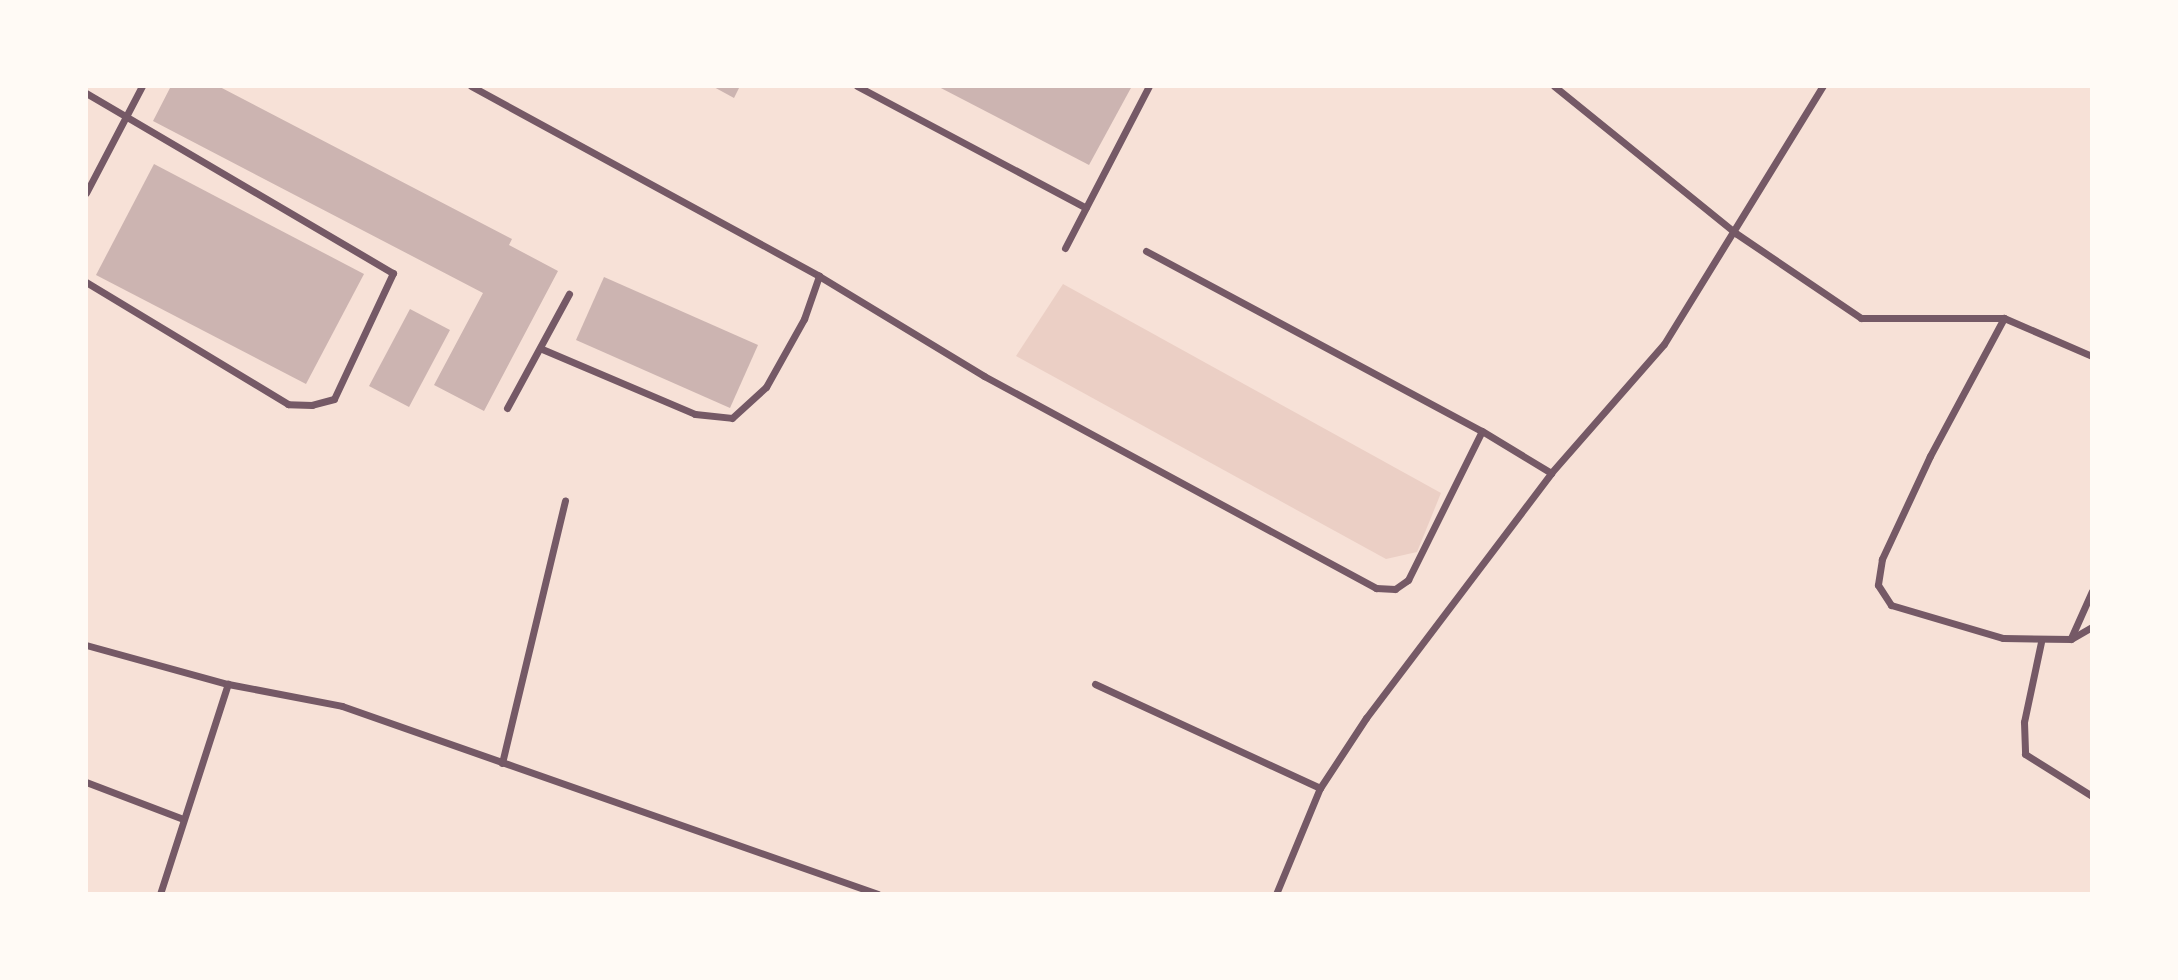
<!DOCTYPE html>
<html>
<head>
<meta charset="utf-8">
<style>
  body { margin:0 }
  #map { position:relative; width:2178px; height:980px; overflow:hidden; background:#f7e1d7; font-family:"Varela Round",sans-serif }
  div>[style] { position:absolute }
  .green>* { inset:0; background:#ebcfc5 }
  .building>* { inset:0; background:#ccb4b1 }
  .minor>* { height:7px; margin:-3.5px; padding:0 3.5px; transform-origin:3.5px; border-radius:3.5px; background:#755966 }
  span { translate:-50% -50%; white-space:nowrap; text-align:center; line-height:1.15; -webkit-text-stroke:6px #fffaf5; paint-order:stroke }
  .frame { position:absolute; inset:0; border:88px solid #fffaf5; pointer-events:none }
</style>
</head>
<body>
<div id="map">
  <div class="green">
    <i style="clip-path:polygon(1063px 284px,1441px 493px,1417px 552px,1386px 559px,1016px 356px)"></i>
  </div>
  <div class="building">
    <i style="clip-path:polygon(171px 86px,218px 86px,512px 239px,509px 245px,558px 271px,484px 411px,434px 385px,483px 293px,153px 121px)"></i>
    <i style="clip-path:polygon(712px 86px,740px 86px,734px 98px)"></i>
    <i style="clip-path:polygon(937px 86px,1132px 86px,1089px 165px)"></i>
    <i style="clip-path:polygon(154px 164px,364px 274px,306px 384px,96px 275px)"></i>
    <i style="clip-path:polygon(604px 277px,758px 345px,730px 408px,576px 340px)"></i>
    <i style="clip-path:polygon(410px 309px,450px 330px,409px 407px,369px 386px)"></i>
  </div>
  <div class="minor">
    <i style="left:471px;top:86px;width:396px;rotate:28.6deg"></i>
    <i style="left:819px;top:276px;width:193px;rotate:31.2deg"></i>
    <i style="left:984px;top:376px;width:446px;rotate:28.4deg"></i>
    <i style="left:1376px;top:588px;width:19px;rotate:3deg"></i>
    <i style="left:1395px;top:589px;width:16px;rotate:-35deg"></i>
    <i style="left:1408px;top:580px;width:166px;rotate:-63.6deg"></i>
    <i style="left:1482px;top:431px;width:81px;rotate:31.3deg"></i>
    <i style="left:857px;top:86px;width:259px;rotate:28deg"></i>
    <i style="left:1554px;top:86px;width:235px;rotate:39deg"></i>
    <i style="left:1737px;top:234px;width:150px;rotate:34.1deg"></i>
    <i style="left:1861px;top:318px;width:143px"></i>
    <i style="left:2004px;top:318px;width:96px;rotate:23.4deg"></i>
    <i style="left:86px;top:93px;width:356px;rotate:30.4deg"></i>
    <i style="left:393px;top:273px;width:139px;rotate:115.1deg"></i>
    <i style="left:334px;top:399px;width:23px;rotate:165deg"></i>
    <i style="left:312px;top:405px;width:24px;rotate:-178deg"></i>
    <i style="left:288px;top:404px;width:236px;rotate:-148.9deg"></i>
    <i style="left:86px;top:193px;width:121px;rotate:-62.4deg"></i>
    <i style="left:1065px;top:248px;width:182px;rotate:-62.6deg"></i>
    <i style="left:1146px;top:251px;width:381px;rotate:28.2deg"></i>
    <i style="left:2004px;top:318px;width:157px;rotate:118.2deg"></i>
    <i style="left:1930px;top:456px;width:114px;rotate:115deg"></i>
    <i style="left:1882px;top:559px;width:26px;rotate:99deg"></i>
    <i style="left:1878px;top:585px;width:24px;rotate:57deg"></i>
    <i style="left:1891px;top:605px;width:117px;rotate:16.4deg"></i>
    <i style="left:2003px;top:638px;width:68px;rotate:0.8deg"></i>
    <i style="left:2071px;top:639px;width:24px;rotate:-30deg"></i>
    <i style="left:542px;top:349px;width:166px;rotate:23deg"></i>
    <i style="left:695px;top:414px;width:37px;rotate:6deg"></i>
    <i style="left:732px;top:418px;width:46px;rotate:-42.4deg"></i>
    <i style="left:766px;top:387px;width:78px;rotate:-60.8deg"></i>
    <i style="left:804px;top:319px;width:46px;rotate:-70.8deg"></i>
    <i style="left:507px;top:408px;width:130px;rotate:-61.5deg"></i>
    <i style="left:2071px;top:638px;width:51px;rotate:-65.9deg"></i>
    <i style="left:2041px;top:642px;width:82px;rotate:102deg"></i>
    <i style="left:2024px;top:722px;width:32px;rotate:88deg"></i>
    <i style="left:2025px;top:754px;width:79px;rotate:32.1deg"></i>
    <i style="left:86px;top:645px;width:147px;rotate:15.4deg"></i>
    <i style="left:1095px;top:684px;width:248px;rotate:24.8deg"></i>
    <i style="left:502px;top:763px;width:270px;rotate:-76.5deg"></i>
    <i style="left:86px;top:782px;width:104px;rotate:20.9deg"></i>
    <i style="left:160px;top:894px;width:221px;rotate:-72.1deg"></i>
    <i style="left:228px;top:684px;width:116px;rotate:10.9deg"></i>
    <i style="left:342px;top:706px;width:568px;rotate:19.33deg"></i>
    <i style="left:1276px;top:894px;width:115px;rotate:-67.5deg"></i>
    <i style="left:1320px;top:788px;width:84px;rotate:-56.7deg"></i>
    <i style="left:1366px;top:718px;width:307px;rotate:-52.9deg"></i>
    <i style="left:1551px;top:473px;width:171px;rotate:-48.8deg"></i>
    <i style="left:1664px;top:344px;width:303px;rotate:-58.4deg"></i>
  </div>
  <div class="frame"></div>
</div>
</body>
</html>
